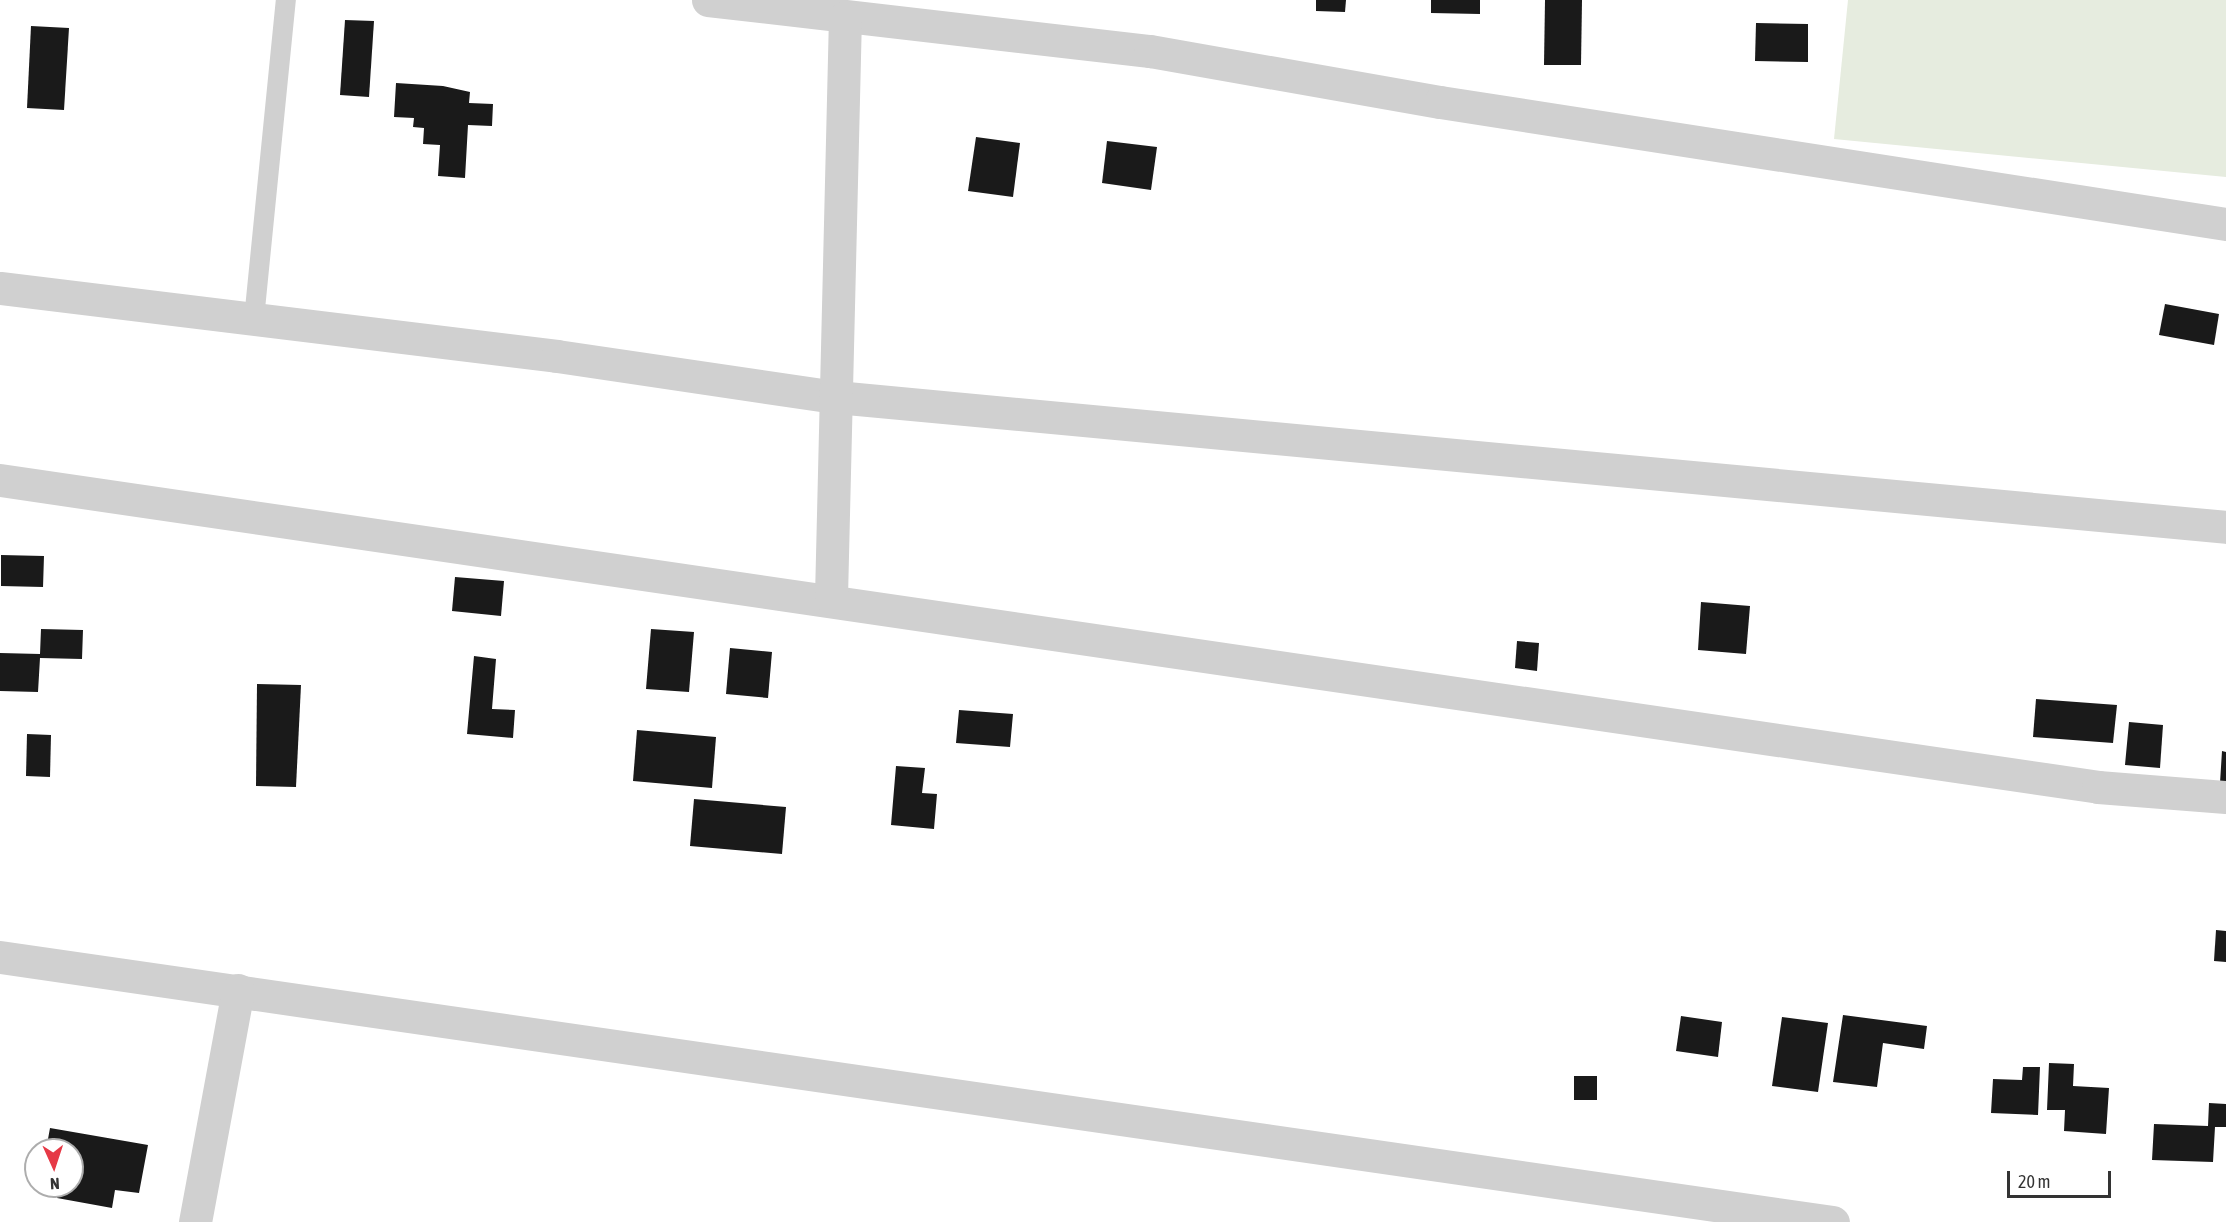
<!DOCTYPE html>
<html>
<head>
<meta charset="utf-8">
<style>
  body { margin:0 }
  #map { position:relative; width:2226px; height:1222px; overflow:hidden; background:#fff; font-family:"Asap Condensed",sans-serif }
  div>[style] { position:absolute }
  .green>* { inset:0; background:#e6ecdf }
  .building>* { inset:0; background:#1a1a1a }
  .service>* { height:20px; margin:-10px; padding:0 10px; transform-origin:10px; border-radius:10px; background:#d0d0d0 }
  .minor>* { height:33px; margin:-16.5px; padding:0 16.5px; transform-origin:16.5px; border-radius:16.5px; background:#d0d0d0 }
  span { translate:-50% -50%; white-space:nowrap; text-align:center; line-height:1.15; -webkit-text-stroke:6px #fff; paint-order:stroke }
  .north { position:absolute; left:24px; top:1138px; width:60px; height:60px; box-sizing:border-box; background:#fff; border:2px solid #adadad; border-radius:50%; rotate:177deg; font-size:16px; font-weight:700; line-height:24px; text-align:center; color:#333 }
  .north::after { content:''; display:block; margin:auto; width:21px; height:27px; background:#e63946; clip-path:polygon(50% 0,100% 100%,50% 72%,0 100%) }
  .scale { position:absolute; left:2007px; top:1171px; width:104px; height:27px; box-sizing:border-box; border:3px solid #333; border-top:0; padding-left:8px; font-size:18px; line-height:21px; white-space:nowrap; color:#333; -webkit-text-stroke:4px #fff; paint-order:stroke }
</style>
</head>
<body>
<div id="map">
  <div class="green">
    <i style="clip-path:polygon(1848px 0,2226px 0,2226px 177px,1834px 139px)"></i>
  </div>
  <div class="building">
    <i style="clip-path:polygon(1316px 0,1346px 0,1345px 12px,1316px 11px)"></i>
    <i style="clip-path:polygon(1431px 0,1480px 0,1480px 14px,1431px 13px)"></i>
    <i style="clip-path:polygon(1545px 0,1582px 0,1581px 65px,1544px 65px)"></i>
    <i style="clip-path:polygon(345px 20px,374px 21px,369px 97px,340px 95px)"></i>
    <i style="clip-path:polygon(1756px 23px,1808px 24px,1808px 62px,1755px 61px)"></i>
    <i style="clip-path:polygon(31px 26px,69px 28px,64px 110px,27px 108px)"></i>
    <i style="clip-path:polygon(396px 83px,443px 86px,470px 92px,469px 103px,493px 104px,492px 126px,468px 125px,465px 178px,438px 176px,440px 145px,423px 144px,424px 128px,413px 127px,414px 118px,394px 117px)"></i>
    <i style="clip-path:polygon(976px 137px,1020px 143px,1013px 197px,968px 191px)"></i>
    <i style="clip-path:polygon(1107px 141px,1157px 147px,1151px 190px,1102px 183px)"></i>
    <i style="clip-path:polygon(2165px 304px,2219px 314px,2214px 345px,2159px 335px)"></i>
    <i style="clip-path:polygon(1px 555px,44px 556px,43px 587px,1px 586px)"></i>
    <i style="clip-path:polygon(455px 577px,504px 581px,501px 616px,452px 611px)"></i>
    <i style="clip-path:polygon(1701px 602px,1750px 606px,1746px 654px,1698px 650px)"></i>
    <i style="clip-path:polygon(41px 629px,83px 630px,82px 659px,40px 658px,38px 692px,0 691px,0 653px,40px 654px)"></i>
    <i style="clip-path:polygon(651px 629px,694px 632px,689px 692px,646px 689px)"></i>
    <i style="clip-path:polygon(1517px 641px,1539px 643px,1537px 671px,1515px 668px)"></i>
    <i style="clip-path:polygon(730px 648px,772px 652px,768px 698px,726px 694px)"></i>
    <i style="clip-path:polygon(474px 656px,496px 659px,492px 709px,515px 710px,513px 738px,467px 734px)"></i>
    <i style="clip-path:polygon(257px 684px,301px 685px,296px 787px,256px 786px)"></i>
    <i style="clip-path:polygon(2036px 699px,2117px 705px,2113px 743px,2033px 737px)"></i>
    <i style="clip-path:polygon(959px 710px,1013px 714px,1010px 747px,956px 743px)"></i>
    <i style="clip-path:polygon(2129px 722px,2163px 725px,2160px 768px,2125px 765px)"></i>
    <i style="clip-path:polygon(637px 730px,716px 737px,712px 788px,633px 781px)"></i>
    <i style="clip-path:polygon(27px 734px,51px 735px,50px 777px,26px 776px)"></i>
    <i style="clip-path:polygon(2222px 751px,2226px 752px,2226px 783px,2220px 783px)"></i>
    <i style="clip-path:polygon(896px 766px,925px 768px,922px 793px,937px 794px,934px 829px,891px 825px)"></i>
    <i style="clip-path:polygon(694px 799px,786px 807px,782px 854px,690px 846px)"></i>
    <i style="clip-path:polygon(2216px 930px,2226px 931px,2226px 962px,2214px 961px)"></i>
    <i style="clip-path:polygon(1843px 1015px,1927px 1026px,1924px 1049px,1883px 1043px,1877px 1087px,1833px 1082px)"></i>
    <i style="clip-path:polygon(1681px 1016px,1722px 1022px,1718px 1057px,1676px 1051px)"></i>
    <i style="clip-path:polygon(1782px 1017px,1828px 1023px,1818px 1092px,1772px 1086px)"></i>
    <i style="clip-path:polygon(2049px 1063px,2074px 1064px,2073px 1086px,2109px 1088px,2106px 1134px,2064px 1131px,2065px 1110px,2047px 1110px)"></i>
    <i style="clip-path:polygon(2023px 1067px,2040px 1067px,2038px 1115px,1991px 1113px,1993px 1079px,2022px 1080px)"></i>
    <i style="clip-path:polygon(1574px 1076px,1597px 1076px,1597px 1100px,1574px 1100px)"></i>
    <i style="clip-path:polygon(2209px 1103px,2226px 1104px,2226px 1127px,2215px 1127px,2213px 1162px,2152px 1160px,2154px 1124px,2208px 1126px)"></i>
    <i style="clip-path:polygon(50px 1128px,148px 1145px,139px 1193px,115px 1190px,112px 1208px,57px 1198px,59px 1186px,72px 1186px,72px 1150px,46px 1150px)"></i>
  </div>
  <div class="service">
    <i style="left:254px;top:319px;width:321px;rotate:-84.3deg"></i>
  </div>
  <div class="minor">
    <i style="left:708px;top:0;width:445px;rotate:6.6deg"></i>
    <i style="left:1150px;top:51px;width:294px;rotate:10deg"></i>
    <i style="left:1440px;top:102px;width:795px;rotate:8.82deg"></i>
    <i style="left:0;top:288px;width:561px;rotate:6.96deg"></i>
    <i style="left:557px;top:356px;width:282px;rotate:8.4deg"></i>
    <i style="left:836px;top:397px;width:1396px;rotate:5.34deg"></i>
    <i style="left:0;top:480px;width:2120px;rotate:8.32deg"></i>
    <i style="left:2098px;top:787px;width:128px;rotate:4.5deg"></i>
    <i style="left:831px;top:597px;width:580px;rotate:-88.62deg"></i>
    <i style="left:0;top:957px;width:1852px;rotate:8.23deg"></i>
    <i style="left:195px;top:1222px;width:236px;rotate:-79.5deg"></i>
  </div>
  <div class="north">N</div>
  <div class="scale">20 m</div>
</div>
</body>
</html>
